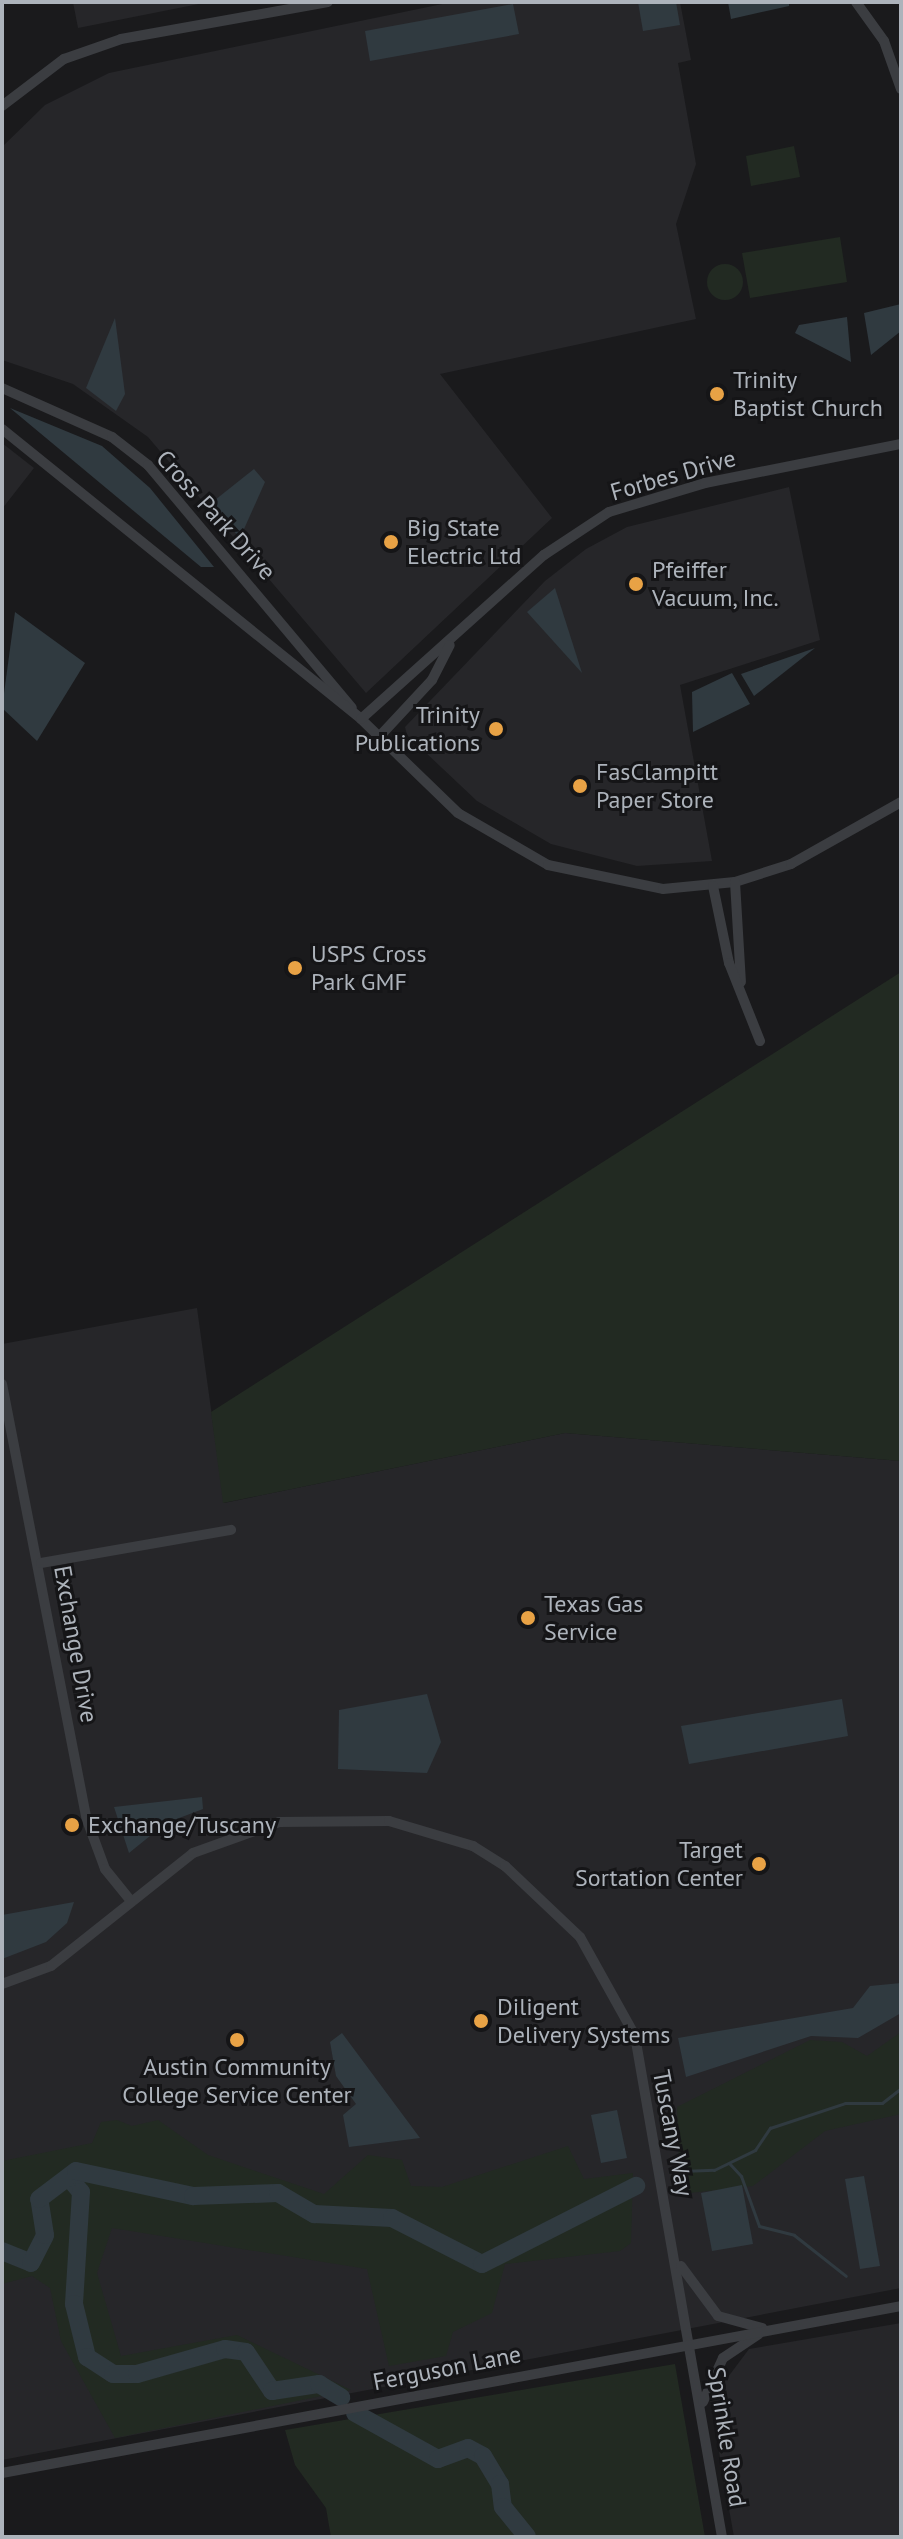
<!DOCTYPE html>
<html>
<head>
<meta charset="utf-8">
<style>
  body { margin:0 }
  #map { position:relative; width:903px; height:2539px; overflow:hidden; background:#1a1a1c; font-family:"PT Sans",sans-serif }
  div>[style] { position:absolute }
  .built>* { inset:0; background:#262629 }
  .green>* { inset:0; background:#222a22 }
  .round { border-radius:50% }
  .water>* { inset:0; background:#303a40 }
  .stream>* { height:3px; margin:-1.5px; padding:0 1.5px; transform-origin:1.5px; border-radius:1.5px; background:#303a40 }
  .river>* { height:18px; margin:-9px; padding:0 9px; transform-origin:9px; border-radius:9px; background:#303a40 }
  .minor>* { height:10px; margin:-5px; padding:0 5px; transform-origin:5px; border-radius:5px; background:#3b3d41 }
  .dots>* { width:22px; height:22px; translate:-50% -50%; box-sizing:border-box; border:4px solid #151517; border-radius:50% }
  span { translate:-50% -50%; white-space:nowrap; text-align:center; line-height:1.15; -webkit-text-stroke:6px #151517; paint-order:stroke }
  .poi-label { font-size:24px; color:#adb3bb }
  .left { translate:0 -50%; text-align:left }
  .right { translate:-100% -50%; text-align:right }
  .street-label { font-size:24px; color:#adb3bb }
  .frame { position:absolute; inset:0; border:4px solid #adb3bb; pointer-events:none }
</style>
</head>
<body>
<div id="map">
  <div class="built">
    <i style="clip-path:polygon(73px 2px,209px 2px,78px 28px)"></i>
    <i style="clip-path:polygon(452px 2px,680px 2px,691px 60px,678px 63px,696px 164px,676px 224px,696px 319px,440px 374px,552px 518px,366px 693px,148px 437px,73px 384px,2px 360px,2px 147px,45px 105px,109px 73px)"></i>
    <i style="clip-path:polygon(2px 443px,34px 468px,2px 509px)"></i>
    <i style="clip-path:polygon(789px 487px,820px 640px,680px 685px,712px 861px,637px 866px,551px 844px,477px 801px,407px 735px,405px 727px,545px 581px,586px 549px,627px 527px)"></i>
    <i style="clip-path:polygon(197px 1308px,224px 1503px,565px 1433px,901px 1461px,901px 2288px,2px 2460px,2px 1344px)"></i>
    <i style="clip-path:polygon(901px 2323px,901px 2537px,734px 2537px,710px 2401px,749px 2349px)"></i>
  </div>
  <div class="green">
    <i style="clip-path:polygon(794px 146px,800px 177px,751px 186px,746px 156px)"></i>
    <i style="clip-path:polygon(840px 237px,847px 282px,750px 298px,742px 253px)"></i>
    <i class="round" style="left:707px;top:264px;width:36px;height:36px"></i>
    <i style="clip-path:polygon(901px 972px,901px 1461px,565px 1433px,223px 1503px,211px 1412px)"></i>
    <i style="clip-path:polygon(901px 2032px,901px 2114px,825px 2131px,753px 2186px,690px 2193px,679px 2164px,677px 2107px,810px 2040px,842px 2042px,867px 2056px)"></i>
    <i style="clip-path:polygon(117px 2120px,132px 2126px,158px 2120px,208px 2155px,324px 2194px,368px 2155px,402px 2160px,411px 2186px,442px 2187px,568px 2146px,584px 2179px,633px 2173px,631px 2243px,620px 2251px,505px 2264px,492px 2313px,453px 2332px,446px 2356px,389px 2366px,367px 2269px,112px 2228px,97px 2273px,121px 2356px,237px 2335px,351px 2390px,115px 2438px,61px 2341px,50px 2288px,32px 2276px,2px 2284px,2px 2161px,92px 2143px,101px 2122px)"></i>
    <i style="clip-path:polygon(675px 2364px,705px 2537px,331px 2537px,326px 2508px,295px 2465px,285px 2430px)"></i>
  </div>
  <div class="water">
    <i style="clip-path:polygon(638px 2px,676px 2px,680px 25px,643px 31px)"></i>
    <i style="clip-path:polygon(728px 2px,789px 2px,789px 6px,731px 19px)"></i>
    <i style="clip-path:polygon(513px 4px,519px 34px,370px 61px,365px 31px)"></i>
    <i style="clip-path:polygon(901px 304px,901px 331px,871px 355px,864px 313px)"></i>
    <i style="clip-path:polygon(847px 317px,851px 362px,795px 333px,799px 325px)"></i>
    <i style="clip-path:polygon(115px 318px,125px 394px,116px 411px,86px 388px)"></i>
    <i style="clip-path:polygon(10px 408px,102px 446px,150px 488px,214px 567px,201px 567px)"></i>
    <i style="clip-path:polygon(254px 469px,265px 482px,240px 538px,210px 504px)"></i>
    <i style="clip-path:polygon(555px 588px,582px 673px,527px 612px)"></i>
    <i style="clip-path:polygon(15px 612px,85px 663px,37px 741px,2px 708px)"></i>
    <i style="clip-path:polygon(815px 648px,754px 696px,741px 674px)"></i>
    <i style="clip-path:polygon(732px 673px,750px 704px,693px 732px,692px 692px)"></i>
    <i style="clip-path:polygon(427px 1694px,441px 1742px,427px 1773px,338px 1769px,339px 1710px)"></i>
    <i style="clip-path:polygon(842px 1699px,848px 1736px,689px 1764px,681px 1726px)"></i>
    <i style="clip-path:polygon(202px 1797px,203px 1809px,166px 1823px,129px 1853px,114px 1807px)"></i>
    <i style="clip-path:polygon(74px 1902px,67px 1923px,46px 1942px,2px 1959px,2px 1915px)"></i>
    <i style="clip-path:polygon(901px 1983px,901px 2013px,858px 2038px,811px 2036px,686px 2077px,678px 2038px,853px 2008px,870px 1986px)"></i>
    <i style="clip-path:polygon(342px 2033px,420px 2138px,349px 2147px,343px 2115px,356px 2104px,336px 2076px,330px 2042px)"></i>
    <i style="clip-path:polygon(617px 2110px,627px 2158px,601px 2163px,591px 2115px)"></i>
    <i style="clip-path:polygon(864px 2176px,880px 2266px,860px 2269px,845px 2179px)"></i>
    <i style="clip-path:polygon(742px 2185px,753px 2244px,712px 2251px,701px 2193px)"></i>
  </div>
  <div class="stream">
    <i style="left:729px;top:2163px;width:18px;rotate:47deg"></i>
    <i style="left:741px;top:2176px;width:53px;rotate:70.2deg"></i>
    <i style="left:759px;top:2226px;width:36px;rotate:14deg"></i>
    <i style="left:794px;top:2235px;width:66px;rotate:38.3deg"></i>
    <i style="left:681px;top:2171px;width:33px;rotate:-2deg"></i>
    <i style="left:714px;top:2170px;width:46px;rotate:-26deg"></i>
    <i style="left:755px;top:2150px;width:27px;rotate:-56deg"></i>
    <i style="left:770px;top:2128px;width:79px;rotate:-18.4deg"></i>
    <i style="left:845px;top:2103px;width:37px"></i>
    <i style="left:882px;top:2103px;width:24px;rotate:-38deg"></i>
  </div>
  <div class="river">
    <i style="left:70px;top:2179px;width:17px;rotate:50deg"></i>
    <i style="left:81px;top:2192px;width:112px;rotate:93.6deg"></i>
    <i style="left:74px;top:2304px;width:55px;rotate:76.2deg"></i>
    <i style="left:87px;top:2357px;width:31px;rotate:33deg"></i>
    <i style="left:113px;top:2374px;width:24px"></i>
    <i style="left:137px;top:2374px;width:91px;rotate:-15.9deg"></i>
    <i style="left:225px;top:2349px;width:21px;rotate:8deg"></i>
    <i style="left:246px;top:2352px;width:47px;rotate:56.3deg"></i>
    <i style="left:272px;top:2391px;width:48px;rotate:-8.5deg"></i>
    <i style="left:319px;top:2384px;width:26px;rotate:31deg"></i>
    <i style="left:2px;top:2251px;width:31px;rotate:22deg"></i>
    <i style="left:31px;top:2263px;width:31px;rotate:-63deg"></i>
    <i style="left:45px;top:2235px;width:36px;rotate:-99deg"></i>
    <i style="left:39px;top:2199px;width:46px;rotate:-37.1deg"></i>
    <i style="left:76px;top:2171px;width:120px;rotate:12.1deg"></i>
    <i style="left:193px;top:2196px;width:85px;rotate:-2deg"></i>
    <i style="left:278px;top:2193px;width:42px;rotate:30.3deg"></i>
    <i style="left:314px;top:2214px;width:78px;rotate:2.9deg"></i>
    <i style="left:392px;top:2218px;width:101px;rotate:27.1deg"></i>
    <i style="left:482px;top:2264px;width:173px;rotate:-26.9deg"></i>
    <i style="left:355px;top:2413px;width:95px;rotate:29deg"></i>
    <i style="left:438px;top:2459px;width:32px;rotate:-20deg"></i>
    <i style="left:468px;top:2448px;width:17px;rotate:28deg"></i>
    <i style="left:483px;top:2456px;width:33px;rotate:59deg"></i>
    <i style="left:500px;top:2484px;width:23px;rotate:83deg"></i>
    <i style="left:503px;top:2507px;width:38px;rotate:51deg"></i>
  </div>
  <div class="minor">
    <i style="left:856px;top:2px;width:48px;rotate:54.3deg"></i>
    <i style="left:884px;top:41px;width:51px;rotate:70.5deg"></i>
    <i style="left:2px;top:106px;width:78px;rotate:-37.2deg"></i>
    <i style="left:64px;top:59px;width:60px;rotate:-19.3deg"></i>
    <i style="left:121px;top:39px;width:210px;rotate:-10.1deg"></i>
    <i style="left:2px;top:388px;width:120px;rotate:24deg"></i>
    <i style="left:112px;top:437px;width:46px;rotate:37.9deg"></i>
    <i style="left:148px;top:465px;width:317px;rotate:50deg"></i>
    <i style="left:2px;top:429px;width:461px;rotate:38.9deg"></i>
    <i style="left:361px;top:719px;width:135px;rotate:44.1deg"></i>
    <i style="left:458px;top:813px;width:104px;rotate:30deg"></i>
    <i style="left:548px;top:865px;width:117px;rotate:11.8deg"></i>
    <i style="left:663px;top:889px;width:72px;rotate:-5.6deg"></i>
    <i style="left:735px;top:882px;width:59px;rotate:-17.8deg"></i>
    <i style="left:791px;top:864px;width:126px;rotate:-29.4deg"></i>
    <i style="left:361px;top:719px;width:246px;rotate:-41.9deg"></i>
    <i style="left:544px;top:555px;width:78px;rotate:-33.5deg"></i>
    <i style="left:609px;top:512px;width:100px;rotate:-16.8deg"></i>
    <i style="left:705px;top:483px;width:200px;rotate:-11.3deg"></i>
    <i style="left:379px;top:737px;width:78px;rotate:-47.1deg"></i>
    <i style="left:432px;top:680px;width:39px;rotate:-63deg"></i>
    <i style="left:735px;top:882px;width:100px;rotate:86.6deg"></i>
    <i style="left:713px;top:886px;width:79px;rotate:78.3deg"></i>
    <i style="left:729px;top:963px;width:84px;rotate:68.3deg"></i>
    <i style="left:2px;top:1384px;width:444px;rotate:79deg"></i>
    <i style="left:87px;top:1820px;width:52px;rotate:69.8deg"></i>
    <i style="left:105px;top:1869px;width:41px;rotate:50.9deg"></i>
    <i style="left:41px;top:1563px;width:193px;rotate:-9.9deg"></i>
    <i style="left:2px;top:1984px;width:52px;rotate:-20.2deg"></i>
    <i style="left:51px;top:1966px;width:181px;rotate:-38.5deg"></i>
    <i style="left:193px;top:1853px;width:91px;rotate:-19.8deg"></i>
    <i style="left:279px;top:1822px;width:110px;rotate:-0.5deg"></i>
    <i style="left:389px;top:1821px;width:88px;rotate:16.6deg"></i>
    <i style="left:473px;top:1846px;width:38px;rotate:32deg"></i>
    <i style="left:505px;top:1866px;width:103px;rotate:43.4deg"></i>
    <i style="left:580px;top:1937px;width:113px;rotate:60.9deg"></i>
    <i style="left:635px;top:2036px;width:508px;rotate:80.15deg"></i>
    <i style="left:681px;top:2266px;width:62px;rotate:53.5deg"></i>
    <i style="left:718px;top:2316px;width:46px;rotate:15.3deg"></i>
    <i style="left:703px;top:2402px;width:48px;rotate:-65.6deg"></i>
    <i style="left:723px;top:2358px;width:43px;rotate:-33.7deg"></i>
    <i style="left:2px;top:2473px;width:914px;rotate:-10.52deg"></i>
  </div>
  <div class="dots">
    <i style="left:717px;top:394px;background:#e8a245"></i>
    <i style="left:391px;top:542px;background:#e8a245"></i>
    <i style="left:636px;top:584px;background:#e8a245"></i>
    <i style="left:496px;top:729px;background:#e8a245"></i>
    <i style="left:580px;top:786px;background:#e8a245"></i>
    <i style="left:295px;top:968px;background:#e8a245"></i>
    <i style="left:528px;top:1618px;background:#e8a245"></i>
    <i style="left:72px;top:1825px;background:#e8a245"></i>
    <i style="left:759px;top:1864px;background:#e8a245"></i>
    <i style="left:481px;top:2021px;background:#e8a245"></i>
    <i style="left:237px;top:2040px;background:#e8a245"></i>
  </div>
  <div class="poi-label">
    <span class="left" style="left:733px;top:394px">Trinity<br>Baptist Church</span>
    <span class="left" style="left:407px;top:542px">Big State<br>Electric Ltd</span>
    <span class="left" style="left:652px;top:584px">Pfeiffer<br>Vacuum, Inc.</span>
    <span class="right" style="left:480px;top:729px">Trinity<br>Publications</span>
    <span class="left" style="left:596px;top:786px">FasClampitt<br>Paper Store</span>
    <span class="left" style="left:311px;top:968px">USPS Cross<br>Park GMF</span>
    <span class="left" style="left:544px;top:1618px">Texas Gas<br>Service</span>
    <span class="left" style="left:88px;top:1825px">Exchange/Tuscany</span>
    <span class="right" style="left:743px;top:1864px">Target<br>Sortation Center</span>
    <span class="left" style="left:497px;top:2021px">Diligent<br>Delivery Systems</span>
    <span style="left:237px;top:2081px">Austin Community<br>College Service Center</span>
  </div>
  <div class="street-label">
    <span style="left:673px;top:475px;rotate:-16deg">Forbes Drive</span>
    <span style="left:216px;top:515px;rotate:48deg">Cross Park Drive</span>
    <span style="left:76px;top:1644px;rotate:80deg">Exchange Drive</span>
    <span style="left:673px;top:2133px;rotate:79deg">Tuscany Way</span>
    <span style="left:447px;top:2368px;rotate:-11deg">Ferguson Lane</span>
    <span style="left:727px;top:2437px;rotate:81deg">Sprinkle Road</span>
  </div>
  <div class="frame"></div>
</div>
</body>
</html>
